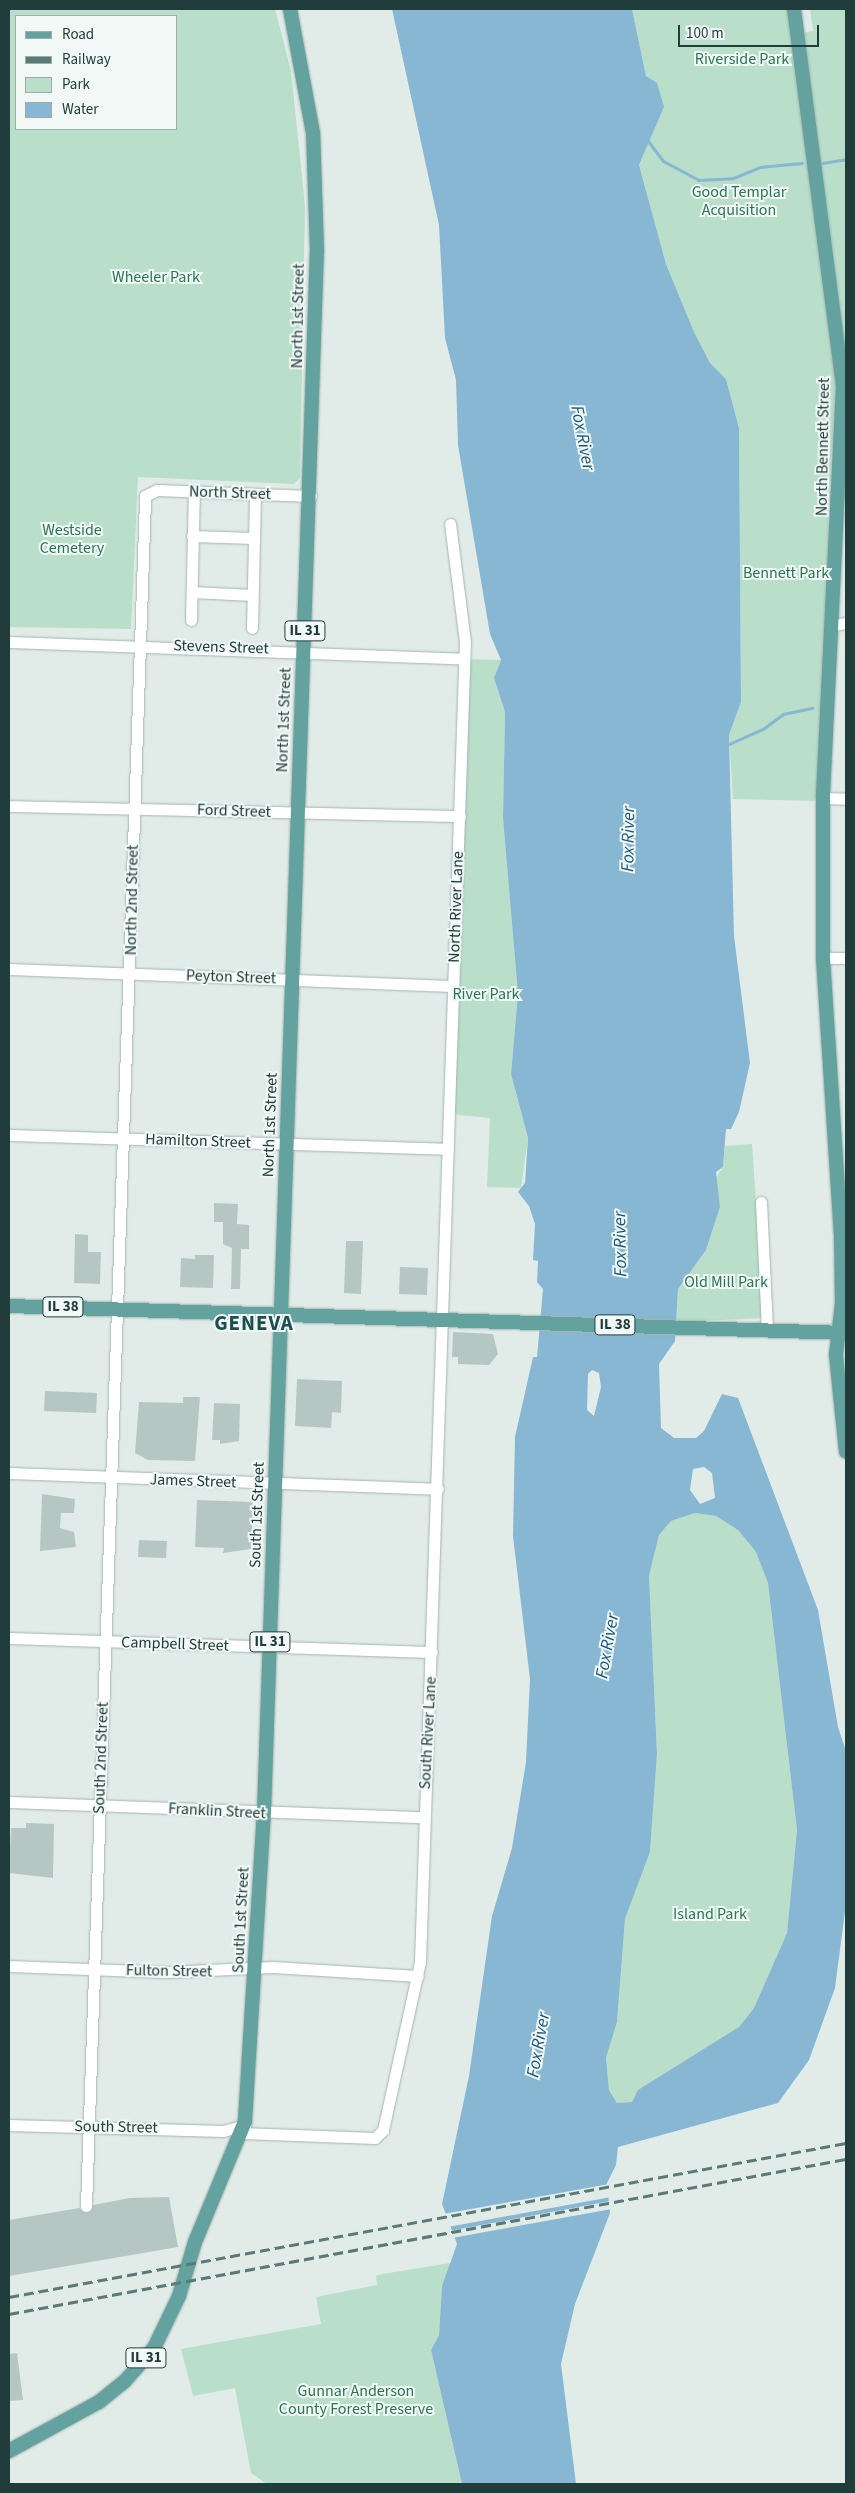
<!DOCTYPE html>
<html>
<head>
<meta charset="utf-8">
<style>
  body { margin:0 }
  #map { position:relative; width:855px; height:2493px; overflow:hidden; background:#e1ece9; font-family:"Source Sans 3",sans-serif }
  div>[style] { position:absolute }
  .green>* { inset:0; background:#b9deca }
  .water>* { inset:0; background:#87b7d2 }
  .pier>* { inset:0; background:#e1ece9 }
  .stream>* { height:3px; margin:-1.5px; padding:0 1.5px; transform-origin:1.5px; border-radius:1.5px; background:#87b7d2 }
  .building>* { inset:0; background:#b6c7c3 }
  .roads { filter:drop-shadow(0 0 1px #a4b4b1) drop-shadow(0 0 1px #a4b4b1) }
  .minor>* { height:11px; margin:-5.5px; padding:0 5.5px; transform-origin:5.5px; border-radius:5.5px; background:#fff }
  .major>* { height:14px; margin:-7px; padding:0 7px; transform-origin:7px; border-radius:7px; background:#64a29f }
  .rail>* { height:3px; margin-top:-1.5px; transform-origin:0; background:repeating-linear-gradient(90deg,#5b7977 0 10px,transparent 0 15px) }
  span { translate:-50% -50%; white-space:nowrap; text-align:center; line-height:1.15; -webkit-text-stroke:4px #f1f8f6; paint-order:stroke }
  .shield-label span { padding:1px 4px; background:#f1f8f6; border:1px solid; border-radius:4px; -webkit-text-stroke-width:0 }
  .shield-label { font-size:15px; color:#213d3b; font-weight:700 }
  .park-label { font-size:16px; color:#2a7556 }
  .street-label { font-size:16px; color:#213d3b }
  .water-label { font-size:18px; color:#1a567a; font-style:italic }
  .district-label { font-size:21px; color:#1c4f4d; font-weight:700; letter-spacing:1px }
  .frame { position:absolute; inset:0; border:10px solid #213d3b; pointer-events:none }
  .legend { position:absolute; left:15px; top:15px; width:162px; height:115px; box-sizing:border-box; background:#f1f8f6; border:1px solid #9eadab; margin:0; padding:6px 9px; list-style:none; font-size:15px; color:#213d3b }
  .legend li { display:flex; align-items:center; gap:10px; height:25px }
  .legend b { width:25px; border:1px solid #9eadab }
  .scale { position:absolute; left:678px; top:25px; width:141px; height:22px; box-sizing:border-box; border:2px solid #213d3b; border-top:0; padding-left:6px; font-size:15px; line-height:18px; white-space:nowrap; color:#213d3b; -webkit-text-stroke:4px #f1f8f6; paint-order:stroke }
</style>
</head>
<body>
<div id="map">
  <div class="green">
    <i style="clip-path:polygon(evenodd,9px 9px,275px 9px,291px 71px,305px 206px,300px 478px,294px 484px,138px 477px,131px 629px,9px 627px,9px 9px,16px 16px,176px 16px,176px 129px,16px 129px,16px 16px)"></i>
    <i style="clip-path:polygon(632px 9px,791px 9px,803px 33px,813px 31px,810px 9px,846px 9px,846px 449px,832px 449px,828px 520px,835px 521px,817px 801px,733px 799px,729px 735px,741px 702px,739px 428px,726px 379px,710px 363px,694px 332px,666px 264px,639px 165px,664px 107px,646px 76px)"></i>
    <i style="clip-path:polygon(464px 659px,501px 660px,494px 678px,505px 712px,503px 818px,518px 994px,511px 1074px,528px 1138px,521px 1188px,487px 1187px,490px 1118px,449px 1114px)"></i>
    <i style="clip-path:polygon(752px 1144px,764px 1318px,676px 1322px,678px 1289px,706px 1250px,720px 1207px,715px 1179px,723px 1167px,725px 1146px)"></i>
    <i style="clip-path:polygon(695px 1513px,716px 1516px,738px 1530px,756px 1552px,768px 1583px,797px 1830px,787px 1933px,754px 2008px,739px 2027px,632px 2102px,617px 2103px,609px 2090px,606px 2058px,617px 2022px,625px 1919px,650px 1852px,657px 1754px,649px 1576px,659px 1535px,671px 1521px)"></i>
    <i style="clip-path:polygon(451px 2263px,442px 2287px,439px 2335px,431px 2350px,462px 2484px,267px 2484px,251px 2473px,235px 2388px,193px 2396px,181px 2349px,321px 2324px,316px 2297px,377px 2285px,376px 2276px,382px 2274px)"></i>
  </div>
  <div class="water">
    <i style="clip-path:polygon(evenodd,392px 9px,632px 9px,646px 76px,657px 83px,664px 107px,639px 165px,666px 264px,694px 332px,710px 363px,726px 379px,739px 428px,741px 702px,729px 735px,734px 936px,750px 1063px,739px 1112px,731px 1129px,726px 1129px,723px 1167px,716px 1172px,720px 1207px,706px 1250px,678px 1289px,675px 1341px,659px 1364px,661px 1428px,674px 1438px,696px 1438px,704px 1431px,722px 1394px,738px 1398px,818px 1610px,838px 1727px,846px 1751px,846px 1904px,835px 1988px,809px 2060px,778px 2103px,618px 2147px,616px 2165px,607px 2183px,610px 2213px,575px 2304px,561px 2364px,576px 2484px,462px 2484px,431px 2350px,439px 2335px,442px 2286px,457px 2244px,442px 2204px,469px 2076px,492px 1916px,512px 1848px,526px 1762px,530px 1679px,513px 1536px,515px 1437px,533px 1357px,537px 1357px,543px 1289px,537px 1282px,538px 1261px,533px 1260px,535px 1224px,529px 1206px,518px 1192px,525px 1183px,528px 1138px,511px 1074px,518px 994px,503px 818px,505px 712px,494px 678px,501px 660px,490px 634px,458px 445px,456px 380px,445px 338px,439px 225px,392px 9px,592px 1370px,599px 1373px,601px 1387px,594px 1416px,587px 1410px,588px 1374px,592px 1370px,392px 9px,704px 1467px,712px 1473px,715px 1498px,700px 1504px,690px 1490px,693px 1469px,704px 1467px,392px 9px,695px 1513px,716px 1516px,738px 1530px,756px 1552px,768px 1583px,797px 1830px,787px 1933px,754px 2008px,739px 2027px,638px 2090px,632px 2102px,617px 2103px,609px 2090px,606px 2058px,617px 2022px,625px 1919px,650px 1852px,657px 1754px,649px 1576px,659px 1535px,671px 1521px,695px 1513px)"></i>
  </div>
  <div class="pier">
    <i style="clip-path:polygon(609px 2184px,611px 2197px,448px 2227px,443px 2214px)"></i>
    <i style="clip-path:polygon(611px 2201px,612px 2209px,452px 2238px,449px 2231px)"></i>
  </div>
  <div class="stream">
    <i style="left:648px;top:141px;width:25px;rotate:53deg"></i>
    <i style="left:663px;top:161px;width:40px;rotate:28deg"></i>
    <i style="left:698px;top:180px;width:35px;rotate:-3deg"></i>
    <i style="left:733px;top:178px;width:29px;rotate:-22deg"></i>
    <i style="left:760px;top:167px;width:42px;rotate:-5.4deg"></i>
    <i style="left:822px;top:163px;width:24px;rotate:-9deg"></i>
    <i style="left:729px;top:744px;width:37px;rotate:-24deg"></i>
    <i style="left:763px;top:729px;width:25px;rotate:-37deg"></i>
    <i style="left:783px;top:714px;width:30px;rotate:-12deg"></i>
  </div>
  <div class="building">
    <i style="clip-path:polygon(214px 1203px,238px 1204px,237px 1224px,249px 1225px,249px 1249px,241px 1249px,240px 1289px,231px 1289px,232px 1248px,223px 1244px,223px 1222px,214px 1222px)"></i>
    <i style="clip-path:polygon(75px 1234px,88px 1235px,88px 1252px,101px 1252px,100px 1284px,74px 1283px)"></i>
    <i style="clip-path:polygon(346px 1241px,363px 1241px,361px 1294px,344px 1293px)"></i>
    <i style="clip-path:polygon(195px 1255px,214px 1255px,213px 1288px,180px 1287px,181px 1258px,195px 1259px)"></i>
    <i style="clip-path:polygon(400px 1267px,428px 1268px,427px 1295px,399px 1294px)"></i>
    <i style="clip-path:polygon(453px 1332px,493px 1334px,498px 1354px,489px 1365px,458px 1364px,458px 1357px,452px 1357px)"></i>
    <i style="clip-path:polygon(297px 1379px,342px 1381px,341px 1413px,332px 1412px,331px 1428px,295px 1426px)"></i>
    <i style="clip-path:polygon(45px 1391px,97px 1393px,96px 1413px,44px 1411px)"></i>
    <i style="clip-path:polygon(183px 1397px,200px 1397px,195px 1461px,148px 1460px,135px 1453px,139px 1402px,183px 1403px)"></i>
    <i style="clip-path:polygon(214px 1403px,240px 1404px,239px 1441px,220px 1444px,220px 1440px,212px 1440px)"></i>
    <i style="clip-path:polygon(42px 1494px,75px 1499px,74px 1513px,61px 1513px,60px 1528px,74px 1532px,76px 1547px,40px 1551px)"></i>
    <i style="clip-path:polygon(197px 1500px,253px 1502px,251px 1549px,223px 1553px,224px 1548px,195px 1547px)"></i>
    <i style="clip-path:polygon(139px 1540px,167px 1541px,166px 1558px,138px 1557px)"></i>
    <i style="clip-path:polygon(26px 1823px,54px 1824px,53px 1878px,9px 1873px,11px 1828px,26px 1828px)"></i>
    <i style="clip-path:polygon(169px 2197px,178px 2247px,9px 2276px,9px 2220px,79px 2208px,86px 2213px,94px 2205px,129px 2198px)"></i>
    <i style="clip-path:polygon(17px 2353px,23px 2400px,9px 2401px,9px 2354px)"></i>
  </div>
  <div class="roads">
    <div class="minor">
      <i style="left:192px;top:536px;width:61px;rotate:1.9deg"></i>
      <i style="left:192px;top:592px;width:60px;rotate:2.9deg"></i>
      <i style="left:191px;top:620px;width:129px;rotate:-88.7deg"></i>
      <i style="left:833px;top:625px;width:13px;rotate:-9deg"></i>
      <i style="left:252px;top:628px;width:134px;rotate:-88.7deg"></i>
      <i style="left:9px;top:642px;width:455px;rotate:2.1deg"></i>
      <i style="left:823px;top:798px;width:23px;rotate:2deg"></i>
      <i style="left:9px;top:806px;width:451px;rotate:1.3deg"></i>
      <i style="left:823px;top:958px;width:23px"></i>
      <i style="left:9px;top:969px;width:444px;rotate:2.2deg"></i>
      <i style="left:9px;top:1135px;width:439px;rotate:1.8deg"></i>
      <i style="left:761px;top:1202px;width:128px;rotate:87.3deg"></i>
      <i style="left:9px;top:1473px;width:429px;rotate:2.1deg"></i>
      <i style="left:9px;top:1638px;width:423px;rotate:1.9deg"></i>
      <i style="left:9px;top:1802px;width:415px;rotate:2.1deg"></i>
      <i style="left:9px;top:1966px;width:158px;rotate:2.2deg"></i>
      <i style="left:167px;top:1972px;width:106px;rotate:-2.7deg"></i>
      <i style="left:273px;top:1967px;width:145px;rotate:3.6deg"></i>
      <i style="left:9px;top:2125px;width:214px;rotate:1.6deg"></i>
      <i style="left:223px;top:2131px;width:23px;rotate:-15deg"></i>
      <i style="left:242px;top:2133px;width:133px;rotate:2.2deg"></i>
      <i style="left:375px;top:2138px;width:11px;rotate:-45deg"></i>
      <i style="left:383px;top:2130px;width:172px;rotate:-77.6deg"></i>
      <i style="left:420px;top:1962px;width:1321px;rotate:-88.05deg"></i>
      <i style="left:465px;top:642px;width:119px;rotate:-97.2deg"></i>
      <i style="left:86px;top:2206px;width:1711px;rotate:-88.02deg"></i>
      <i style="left:145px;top:496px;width:13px;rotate:-27deg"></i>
      <i style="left:157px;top:490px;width:154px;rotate:2.2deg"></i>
    </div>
    <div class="major">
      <i style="left:794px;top:9px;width:379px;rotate:82.6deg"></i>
      <i style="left:843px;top:385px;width:413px;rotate:92.8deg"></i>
      <i style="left:823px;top:798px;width:160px;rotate:90deg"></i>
      <i style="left:823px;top:958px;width:277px;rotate:86.3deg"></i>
      <i style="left:841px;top:1234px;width:69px;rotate:89.2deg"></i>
      <i style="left:842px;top:1303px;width:52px;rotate:96.6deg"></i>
      <i style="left:836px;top:1355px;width:97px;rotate:84.1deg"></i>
      <i style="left:9px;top:1306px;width:837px;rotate:1.85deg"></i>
      <i style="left:9px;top:2451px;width:102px;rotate:-28.6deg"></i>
      <i style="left:99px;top:2402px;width:33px;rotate:-39deg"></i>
      <i style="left:125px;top:2381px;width:44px;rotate:-48.7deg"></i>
      <i style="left:154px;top:2348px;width:58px;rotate:-64.3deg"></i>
      <i style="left:179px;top:2296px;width:56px;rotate:-73.5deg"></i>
      <i style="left:195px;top:2242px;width:131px;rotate:-67.5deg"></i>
      <i style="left:245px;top:2121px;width:309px;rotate:-86.5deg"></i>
      <i style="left:264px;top:1813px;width:1563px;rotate:-88.06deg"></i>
      <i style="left:317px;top:251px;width:118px;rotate:-91.9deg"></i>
      <i style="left:313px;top:133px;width:126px;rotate:-100.5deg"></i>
    </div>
  </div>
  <div class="rail">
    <i style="left:9px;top:2297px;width:851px;rotate:-10.43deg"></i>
    <i style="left:9px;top:2314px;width:851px;rotate:-10.49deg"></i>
  </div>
  <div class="shield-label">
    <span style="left:305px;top:631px">IL 31</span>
    <span style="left:63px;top:1307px">IL 38</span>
    <span style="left:615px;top:1325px">IL 38</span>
    <span style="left:270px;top:1642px">IL 31</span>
    <span style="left:146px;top:2358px">IL 31</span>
  </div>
  <div class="park-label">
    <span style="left:742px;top:59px">Riverside Park</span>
    <span style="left:739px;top:201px">Good Templar<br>Acquisition</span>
    <span style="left:156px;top:277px">Wheeler Park</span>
    <span style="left:72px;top:539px">Westside<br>Cemetery</span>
    <span style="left:786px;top:573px">Bennett Park</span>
    <span style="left:486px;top:994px">River Park</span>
    <span style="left:726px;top:1282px">Old Mill Park</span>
    <span style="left:710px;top:1914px">Island Park</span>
    <span style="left:356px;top:2400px">Gunnar Anderson<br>County Forest Preserve</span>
  </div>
  <div class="street-label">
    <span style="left:298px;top:316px;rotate:-89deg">North 1st Street</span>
    <span style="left:823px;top:447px;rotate:-89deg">North Bennett Street</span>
    <span style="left:230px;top:493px;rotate:2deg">North Street</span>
    <span style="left:221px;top:647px;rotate:2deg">Stevens Street</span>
    <span style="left:284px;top:720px;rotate:-88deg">North 1st Street</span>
    <span style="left:234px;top:811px;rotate:2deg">Ford Street</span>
    <span style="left:132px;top:900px;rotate:-89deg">North 2nd Street</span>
    <span style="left:456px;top:907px;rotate:-88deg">North River Lane</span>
    <span style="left:231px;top:977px;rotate:2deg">Peyton Street</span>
    <span style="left:270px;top:1125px;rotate:-88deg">North 1st Street</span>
    <span style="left:198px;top:1141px;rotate:2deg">Hamilton Street</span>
    <span style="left:193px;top:1481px;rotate:2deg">James Street</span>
    <span style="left:257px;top:1515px;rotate:-88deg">South 1st Street</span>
    <span style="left:175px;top:1644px;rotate:2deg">Campbell Street</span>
    <span style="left:428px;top:1733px;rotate:-87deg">South River Lane</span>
    <span style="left:101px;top:1758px;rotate:-88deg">South 2nd Street</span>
    <span style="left:217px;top:1811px;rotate:3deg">Franklin Street</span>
    <span style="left:241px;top:1920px;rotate:-87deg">South 1st Street</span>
    <span style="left:169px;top:1971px;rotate:1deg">Fulton Street</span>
    <span style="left:116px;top:2127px;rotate:1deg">South Street</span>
  </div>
  <div class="water-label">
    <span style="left:582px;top:438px;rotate:79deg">Fox River</span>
    <span style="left:629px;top:839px;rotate:-89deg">Fox River</span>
    <span style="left:621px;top:1244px;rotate:-91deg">Fox River</span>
    <span style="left:608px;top:1646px;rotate:-80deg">Fox River</span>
    <span style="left:539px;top:2045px;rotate:-80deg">Fox River</span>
  </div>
  <div class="district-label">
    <span style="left:254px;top:1323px">GENEVA</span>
  </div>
  <div class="frame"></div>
  <ul class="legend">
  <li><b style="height:6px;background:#64a29f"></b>Road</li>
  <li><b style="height:6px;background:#5b7977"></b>Railway</li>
  <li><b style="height:14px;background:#b9deca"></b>Park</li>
  <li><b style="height:14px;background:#87b7d2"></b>Water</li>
  </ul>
  <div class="scale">100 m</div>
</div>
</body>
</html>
